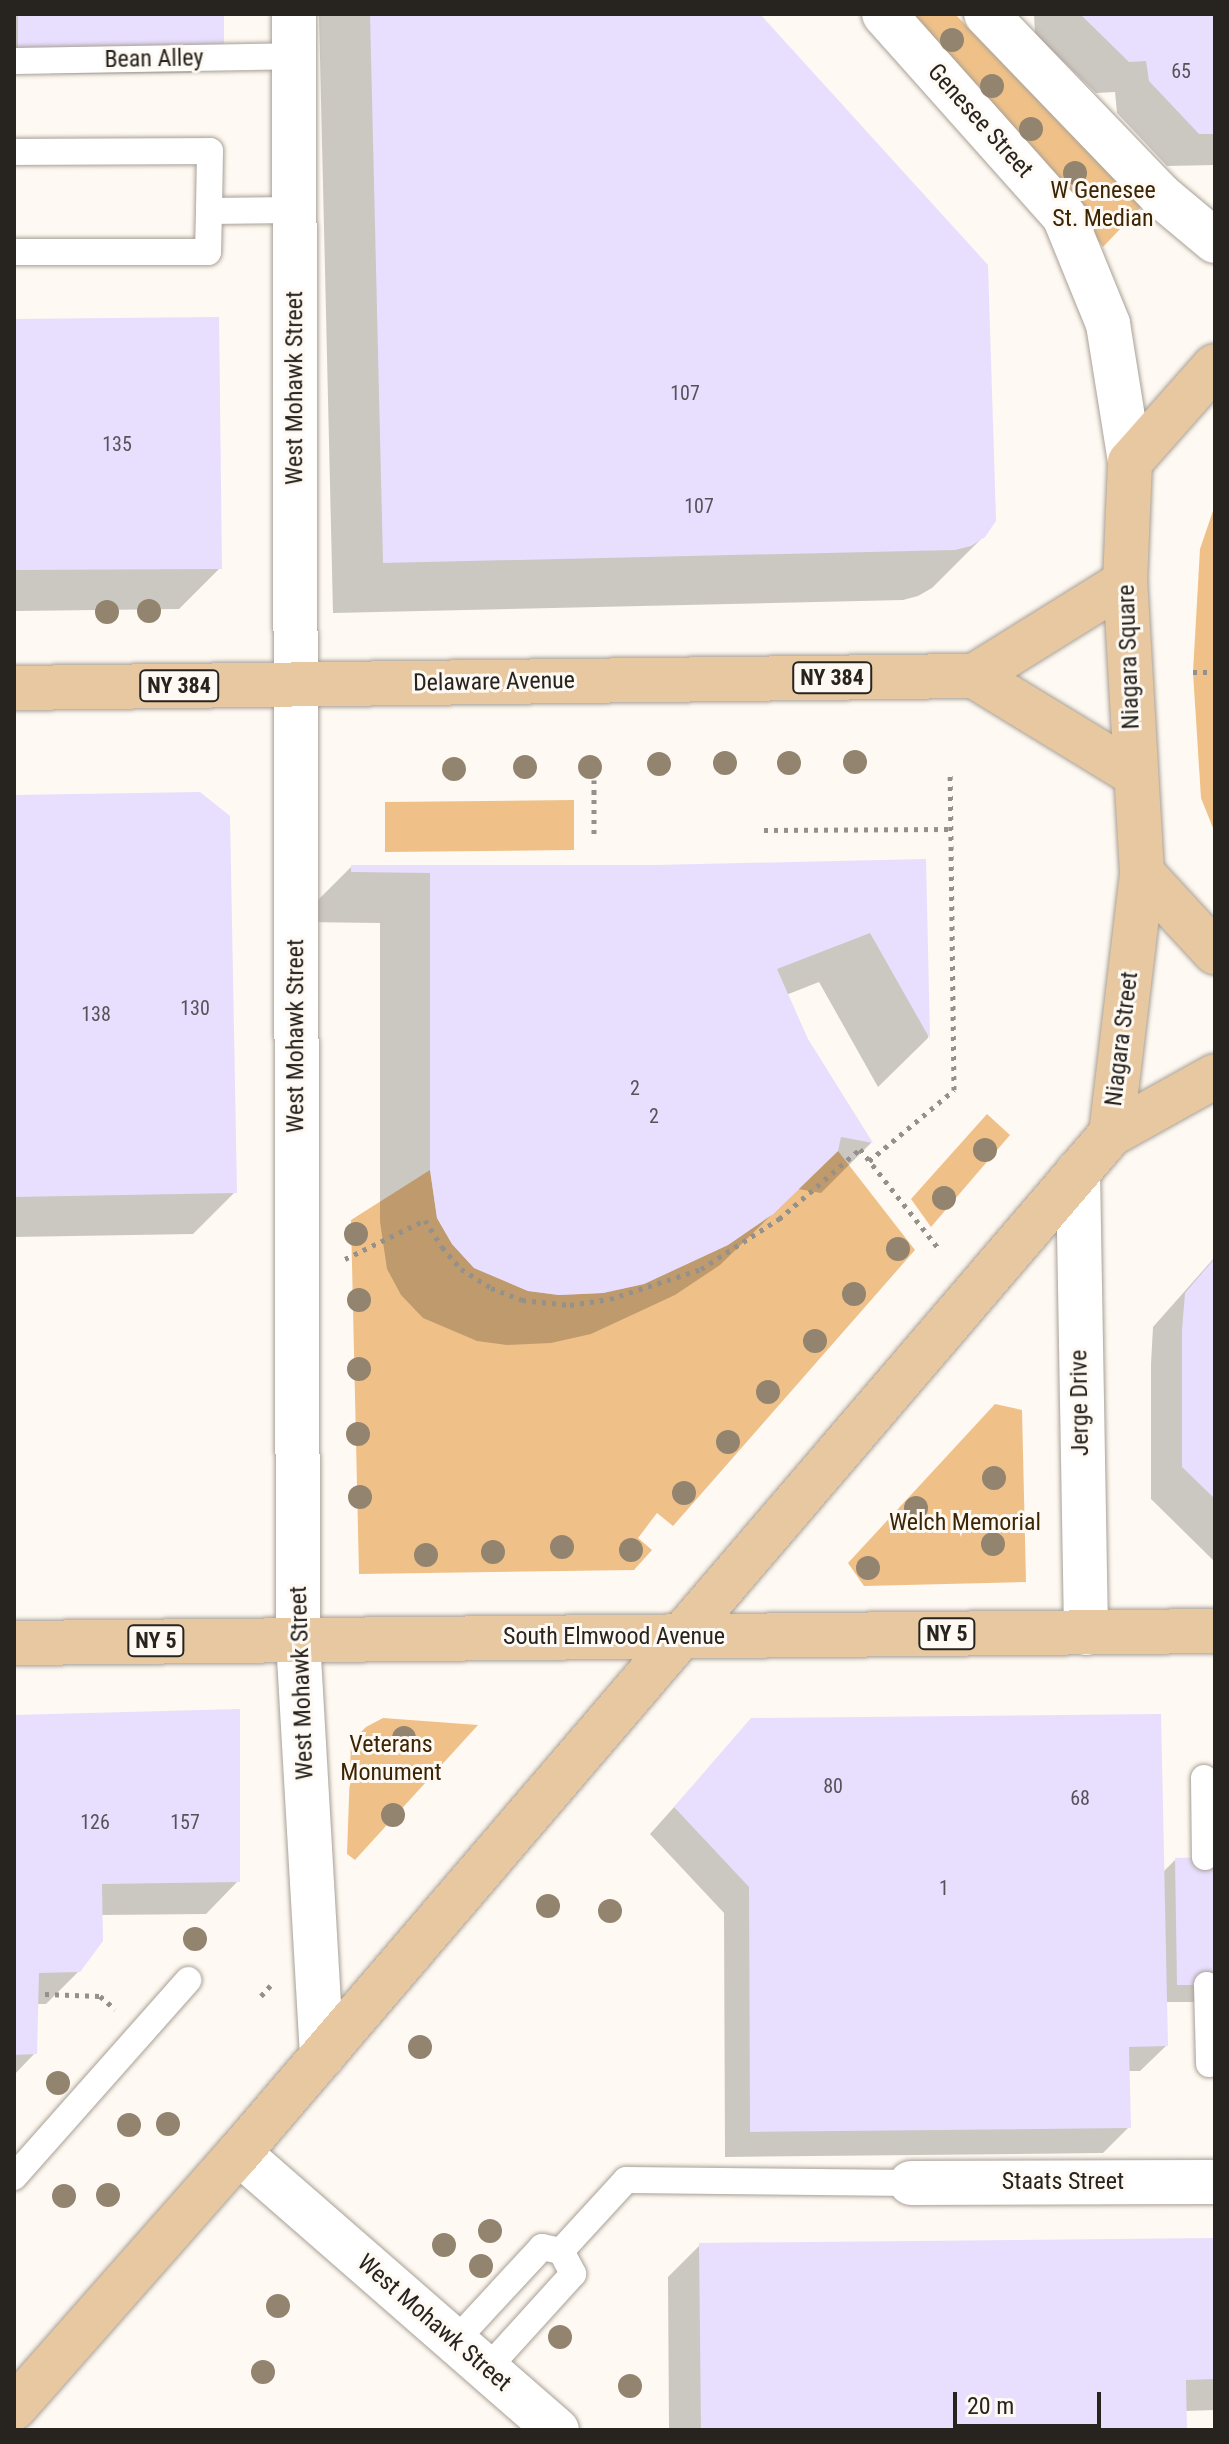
<!DOCTYPE html>
<html>
<head>
<meta charset="utf-8">
<style>
  body { margin:0 }
  #map { position:relative; width:1229px; height:2444px; overflow:hidden; background:#fef9f2; font-family:"Roboto Condensed",sans-serif }
  div>[style] { position:absolute }
  .green>* { inset:0; background:#efc188 }
  .shadow>* { inset:0; background:#0003 }
  .building>* { inset:0; background:#e8defe }
  .path>* { height:5px; margin-top:-2.5px; transform-origin:0; background:repeating-linear-gradient(90deg,#94908b 0 4px,transparent 0 10px) }
  .roads { filter:drop-shadow(0 0 2px #a8a096) drop-shadow(0 0 2px #a8a096) }
  .service>* { height:26px; margin:-13px; padding:0 13px; transform-origin:13px; border-radius:13px; background:#fff }
  .minor>* { height:44px; margin:-22px; padding:0 22px; transform-origin:22px; border-radius:22px; background:#fff }
  .primary>* { height:44px; margin:-22px; padding:0 22px; transform-origin:22px; border-radius:22px; background:#e8c8a0 }
  .trees>* { width:24px; height:24px; margin:-12px; border-radius:50%; background:#93846f }
  span { translate:-50% -50%; white-space:nowrap; text-align:center; line-height:1.15; -webkit-text-stroke:6px #fef9f2; paint-order:stroke }
  .number-label { font-size:20px; color:#575258 }
  .number-label span { -webkit-text-stroke-width:0 }
  .shield-label span { padding:2px 6px; background:#fef9f2; border:2px solid; border-radius:6px; -webkit-text-stroke-width:0 }
  .shield-label { font-size:22px; color:#272420; font-weight:700 }
  .street-label { font-size:24px; color:#272420 }
  .park-label { font-size:24px; color:#3c2504 }
  .frame { position:absolute; inset:0; border:16px solid #272420; pointer-events:none }
  .scale { position:absolute; left:953px; top:2392px; width:148px; height:36px; box-sizing:border-box; border:4px solid #272420; border-top:0; padding-left:10px; font-size:24px; line-height:28px; white-space:nowrap; color:#272420; -webkit-text-stroke:6px #fef9f2; paint-order:stroke }
</style>
</head>
<body>
<div id="map">
  <div class="green">
    <i style="clip-path:polygon(911px 14px,955px 14px,1141px 207px,1103px 247px,1043px 165px)"></i>
    <i style="clip-path:polygon(1215px 505px,1215px 833px,1201px 798px,1193px 672px,1200px 549px)"></i>
    <i style="clip-path:polygon(574px 800px,574px 850px,385px 852px,385px 802px)"></i>
    <i style="clip-path:polygon(987px 1114px,1010px 1135px,931px 1227px,911px 1199px)"></i>
    <i style="clip-path:polygon(838px 1151px,915px 1250px,673px 1526px,657px 1513px,638px 1538px,652px 1550px,634px 1570px,359px 1574px,351px 1220px,430px 1170px,437px 1218px,452px 1244px,474px 1268px,528px 1291px,559px 1295px,603px 1293px,644px 1284px,728px 1245px,773px 1214px)"></i>
    <i style="clip-path:polygon(995px 1404px,1022px 1410px,1026px 1582px,864px 1586px,848px 1563px)"></i>
    <i style="clip-path:polygon(383px 1718px,478px 1725px,355px 1860px,347px 1854px,351px 1742px,366px 1727px)"></i>
  </div>
  <div class="shadow">
    <i style="clip-path:polygon(14px 14px,222px 14px,222px 47px,196px 73px,50px 74px,50px 66px,14px 66px)"></i>
    <i style="clip-path:polygon(319px 14px,757px 14px,984px 536px,932px 588px,918px 596px,903px 600px,333px 613px)"></i>
    <i style="clip-path:polygon(1034px 14px,1215px 14px,1215px 165px,1167px 166px,1117px 113px,1115px 92px,1096px 93px,1035px 34px)"></i>
    <i style="clip-path:polygon(14px 321px,220px 568px,179px 609px,14px 611px)"></i>
    <i style="clip-path:polygon(14px 797px,235px 1192px,193px 1234px,14px 1237px)"></i>
    <i style="clip-path:polygon(924px 861px,928px 1038px,878px 1087px,819px 982px,786px 995px,806px 1040px,871px 1143px,821px 1193px,798px 1189px,720px 1265px,675px 1295px,591px 1334px,551px 1343px,507px 1345px,477px 1341px,423px 1318px,401px 1295px,387px 1269px,380px 1222px,380px 923px,301px 922px,301px 917px,352px 866px,656px 867px)"></i>
    <i style="clip-path:polygon(1215px 1257px,1215px 1562px,1151px 1499px,1151px 1364px,1153px 1327px)"></i>
    <i style="clip-path:polygon(14px 1717px,238px 1881px,206px 1914px,100px 1915px,79px 1971px,46px 2004px,36px 2004px,35px 2053px,14px 2075px)"></i>
    <i style="clip-path:polygon(752px 1720px,1162px 1873px,1175px 1860px,1215px 2002px,1165px 2002px,1166px 2046px,1140px 2071px,1127px 2071px,1129px 2127px,1103px 2153px,725px 2157px,724px 1913px,650px 1834px)"></i>
    <i style="clip-path:polygon(1215px 2240px,1215px 2410px,1184px 2411px,1185px 2430px,669px 2430px,668px 2277px,700px 2245px)"></i>
  </div>
  <div class="building">
    <i style="clip-path:polygon(18px 14px,224px 14px,224px 48px,18px 49px)"></i>
    <i style="clip-path:polygon(370px 14px,760px 14px,988px 265px,996px 521px,985px 537px,971px 546px,955px 550px,383px 563px)"></i>
    <i style="clip-path:polygon(1080px 14px,1215px 14px,1215px 134px,1199px 134px,1149px 81px,1146px 61px,1129px 62px)"></i>
    <i style="clip-path:polygon(219px 317px,222px 569px,14px 570px,14px 319px)"></i>
    <i style="clip-path:polygon(200px 792px,230px 816px,237px 1193px,14px 1197px,14px 795px)"></i>
    <i style="clip-path:polygon(926px 859px,930px 1039px,870px 933px,777px 969px,808px 1039px,873px 1143px,841px 1137px,838px 1151px,773px 1214px,728px 1245px,644px 1284px,603px 1293px,559px 1295px,528px 1291px,474px 1268px,452px 1244px,437px 1218px,430px 1170px,430px 873px,351px 872px,351px 865px,656px 865px)"></i>
    <i style="clip-path:polygon(1215px 1258px,1215px 1499px,1182px 1467px,1182px 1330px,1185px 1293px)"></i>
    <i style="clip-path:polygon(240px 1709px,240px 1882px,102px 1884px,103px 1941px,80px 1972px,39px 1973px,37px 2054px,14px 2055px,14px 1715px)"></i>
    <i style="clip-path:polygon(1161px 1714px,1168px 2046px,1129px 2047px,1131px 2128px,750px 2132px,749px 1887px,674px 1807px,751px 1718px)"></i>
    <i style="clip-path:polygon(1215px 1857px,1215px 1985px,1177px 1985px,1175px 1858px)"></i>
    <i style="clip-path:polygon(1215px 2238px,1215px 2379px,1186px 2380px,1187px 2430px,701px 2430px,699px 2243px)"></i>
  </div>
  <div class="path">
    <i style="left:1193px;top:672px;width:22px"></i>
    <i style="left:594px;top:780px;width:59px;rotate:90deg"></i>
    <i style="left:764px;top:830px;width:186px;rotate:-0.3deg"></i>
    <i style="left:869px;top:1161px;width:111px;rotate:-39.9deg"></i>
    <i style="left:954px;top:1090px;width:316px;rotate:-90.7deg"></i>
    <i style="left:345px;top:1259px;width:89px;rotate:-26deg"></i>
    <i style="left:425px;top:1220px;width:32px;rotate:58deg"></i>
    <i style="left:442px;top:1247px;width:29px;rotate:49deg"></i>
    <i style="left:461px;top:1269px;width:36px;rotate:32deg"></i>
    <i style="left:491px;top:1288px;width:33px;rotate:21deg"></i>
    <i style="left:522px;top:1300px;width:48px;rotate:5.9deg"></i>
    <i style="left:570px;top:1305px;width:40px;rotate:-8.5deg"></i>
    <i style="left:610px;top:1299px;width:96px;rotate:-18.2deg"></i>
    <i style="left:701px;top:1269px;width:93px;rotate:-32.7deg"></i>
    <i style="left:779px;top:1219px;width:107px;rotate:-40.8deg"></i>
    <i style="left:860px;top:1149px;width:127px;rotate:51.7deg"></i>
    <i style="left:45px;top:1994px;width:55px;rotate:2.1deg"></i>
    <i style="left:100px;top:1996px;width:20px;rotate:41deg"></i>
    <i style="left:261px;top:1996px;width:15px;rotate:-48deg"></i>
  </div>
  <div class="roads">
    <div class="service">
      <i style="left:14px;top:61px;width:280px;rotate:-1deg"></i>
      <i style="left:14px;top:152px;width:196px;rotate:-0.3deg"></i>
      <i style="left:210px;top:151px;width:60px;rotate:91deg"></i>
      <i style="left:209px;top:211px;width:85px;rotate:-0.7deg"></i>
      <i style="left:14px;top:252px;width:194px"></i>
      <i style="left:208px;top:252px;width:41px;rotate:-88.6deg"></i>
      <i style="left:1204px;top:1778px;width:79px;rotate:89.3deg"></i>
      <i style="left:1207px;top:1985px;width:79px;rotate:88.5deg"></i>
      <i style="left:14px;top:2177px;width:263px;rotate:-48.5deg"></i>
      <i style="left:561px;top:2251px;width:96px;rotate:-47.5deg"></i>
      <i style="left:626px;top:2180px;width:285px;rotate:0.6deg"></i>
      <i style="left:455px;top:2341px;width:128px;rotate:-47.2deg"></i>
      <i style="left:542px;top:2247px;width:19px;rotate:12deg"></i>
      <i style="left:561px;top:2251px;width:26px;rotate:62deg"></i>
      <i style="left:573px;top:2274px;width:128px;rotate:132.2deg"></i>
    </div>
    <div class="minor">
      <i style="left:294px;top:14px;width:1626px;rotate:89.86deg"></i>
      <i style="left:298px;top:1640px;width:417px;rotate:86.7deg"></i>
      <i style="left:884px;top:14px;width:271px;rotate:48.3deg"></i>
      <i style="left:1064px;top:216px;width:117px;rotate:67.8deg"></i>
      <i style="left:1108px;top:324px;width:140px;rotate:80.9deg"></i>
      <i style="left:986px;top:14px;width:251px;rotate:46.1deg"></i>
      <i style="left:1160px;top:195px;width:72px;rotate:39.9deg"></i>
      <i style="left:1078px;top:1172px;width:461px;rotate:89deg"></i>
      <i style="left:239px;top:2153px;width:422px;rotate:41.1deg"></i>
      <i style="left:911px;top:2183px;width:304px;rotate:-0.2deg"></i>
    </div>
    <div class="primary">
      <i style="left:974px;top:676px;width:186px;rotate:31.4deg"></i>
      <i style="left:14px;top:688px;width:960px;rotate:-0.72deg"></i>
      <i style="left:974px;top:676px;width:178px;rotate:-31.9deg"></i>
      <i style="left:1142px;top:873px;width:108px;rotate:47.3deg"></i>
      <i style="left:1111px;top:1134px;width:263px;rotate:-83.2deg"></i>
      <i style="left:1142px;top:873px;width:291px;rotate:-93.3deg"></i>
      <i style="left:1125px;top:582px;width:120px;rotate:-87.6deg"></i>
      <i style="left:1130px;top:462px;width:128px;rotate:-48.5deg"></i>
      <i style="left:14px;top:1643px;width:1201px;rotate:-0.57deg"></i>
      <i style="left:14px;top:2408px;width:340px;rotate:-48.6deg"></i>
      <i style="left:239px;top:2153px;width:1341px;rotate:-49.45deg"></i>
      <i style="left:1111px;top:1134px;width:119px;rotate:-29.1deg"></i>
    </div>
  </div>
  <div class="trees">
    <i style="left:952px;top:40px"></i>
    <i style="left:992px;top:86px"></i>
    <i style="left:1031px;top:129px"></i>
    <i style="left:1075px;top:173px"></i>
    <i style="left:149px;top:611px"></i>
    <i style="left:107px;top:612px"></i>
    <i style="left:855px;top:762px"></i>
    <i style="left:725px;top:763px"></i>
    <i style="left:789px;top:763px"></i>
    <i style="left:659px;top:764px"></i>
    <i style="left:525px;top:767px"></i>
    <i style="left:590px;top:767px"></i>
    <i style="left:454px;top:769px"></i>
    <i style="left:985px;top:1150px"></i>
    <i style="left:944px;top:1198px"></i>
    <i style="left:356px;top:1234px"></i>
    <i style="left:898px;top:1249px"></i>
    <i style="left:854px;top:1294px"></i>
    <i style="left:359px;top:1300px"></i>
    <i style="left:815px;top:1341px"></i>
    <i style="left:359px;top:1369px"></i>
    <i style="left:768px;top:1392px"></i>
    <i style="left:358px;top:1434px"></i>
    <i style="left:728px;top:1442px"></i>
    <i style="left:994px;top:1478px"></i>
    <i style="left:684px;top:1493px"></i>
    <i style="left:360px;top:1497px"></i>
    <i style="left:916px;top:1508px"></i>
    <i style="left:993px;top:1544px"></i>
    <i style="left:562px;top:1547px"></i>
    <i style="left:631px;top:1550px"></i>
    <i style="left:493px;top:1552px"></i>
    <i style="left:426px;top:1555px"></i>
    <i style="left:868px;top:1568px"></i>
    <i style="left:404px;top:1738px"></i>
    <i style="left:393px;top:1815px"></i>
    <i style="left:548px;top:1906px"></i>
    <i style="left:610px;top:1911px"></i>
    <i style="left:195px;top:1939px"></i>
    <i style="left:420px;top:2047px"></i>
    <i style="left:58px;top:2083px"></i>
    <i style="left:168px;top:2124px"></i>
    <i style="left:129px;top:2125px"></i>
    <i style="left:108px;top:2195px"></i>
    <i style="left:64px;top:2196px"></i>
    <i style="left:490px;top:2231px"></i>
    <i style="left:444px;top:2245px"></i>
    <i style="left:481px;top:2266px"></i>
    <i style="left:278px;top:2306px"></i>
    <i style="left:560px;top:2337px"></i>
    <i style="left:263px;top:2372px"></i>
    <i style="left:630px;top:2386px"></i>
  </div>
  <div class="number-label">
    <span style="left:1181px;top:71px">65</span>
    <span style="left:685px;top:393px">107</span>
    <span style="left:117px;top:444px">135</span>
    <span style="left:699px;top:506px">107</span>
    <span style="left:195px;top:1008px">130</span>
    <span style="left:96px;top:1014px">138</span>
    <span style="left:635px;top:1088px">2</span>
    <span style="left:654px;top:1116px">2</span>
    <span style="left:833px;top:1786px">80</span>
    <span style="left:1080px;top:1798px">68</span>
    <span style="left:95px;top:1822px">126</span>
    <span style="left:185px;top:1822px">157</span>
    <span style="left:944px;top:1888px">1</span>
  </div>
  <div class="shield-label">
    <span style="left:832px;top:678px">NY 384</span>
    <span style="left:179px;top:686px">NY 384</span>
    <span style="left:947px;top:1634px">NY 5</span>
    <span style="left:156px;top:1641px">NY 5</span>
  </div>
  <div class="street-label">
    <span style="left:154px;top:59px;rotate:-1deg">Bean Alley</span>
    <span style="left:980px;top:121px;rotate:48deg">Genesee Street</span>
    <span style="left:295px;top:388px;rotate:-90deg">West Mohawk Street</span>
    <span style="left:1129px;top:657px;rotate:-92deg">Niagara Square</span>
    <span style="left:494px;top:682px;rotate:-1deg">Delaware Avenue</span>
    <span style="left:296px;top:1036px;rotate:-90deg">West Mohawk Street</span>
    <span style="left:1122px;top:1039px;rotate:-83deg">Niagara Street</span>
    <span style="left:1080px;top:1403px;rotate:-91deg">Jerge Drive</span>
    <span style="left:614px;top:1637px">South Elmwood Avenue</span>
    <span style="left:302px;top:1683px;rotate:-92deg">West Mohawk Street</span>
    <span style="left:1063px;top:2182px">Staats Street</span>
    <span style="left:434px;top:2323px;rotate:41deg">West Mohawk Street</span>
  </div>
  <div class="park-label">
    <span style="left:1103px;top:205px">W Genesee<br>St. Median</span>
    <span style="left:965px;top:1523px">Welch Memorial</span>
    <span style="left:391px;top:1759px">Veterans<br>Monument</span>
  </div>
  <div class="frame"></div>
  <div class="scale">20 m</div>
</div>
</body>
</html>
